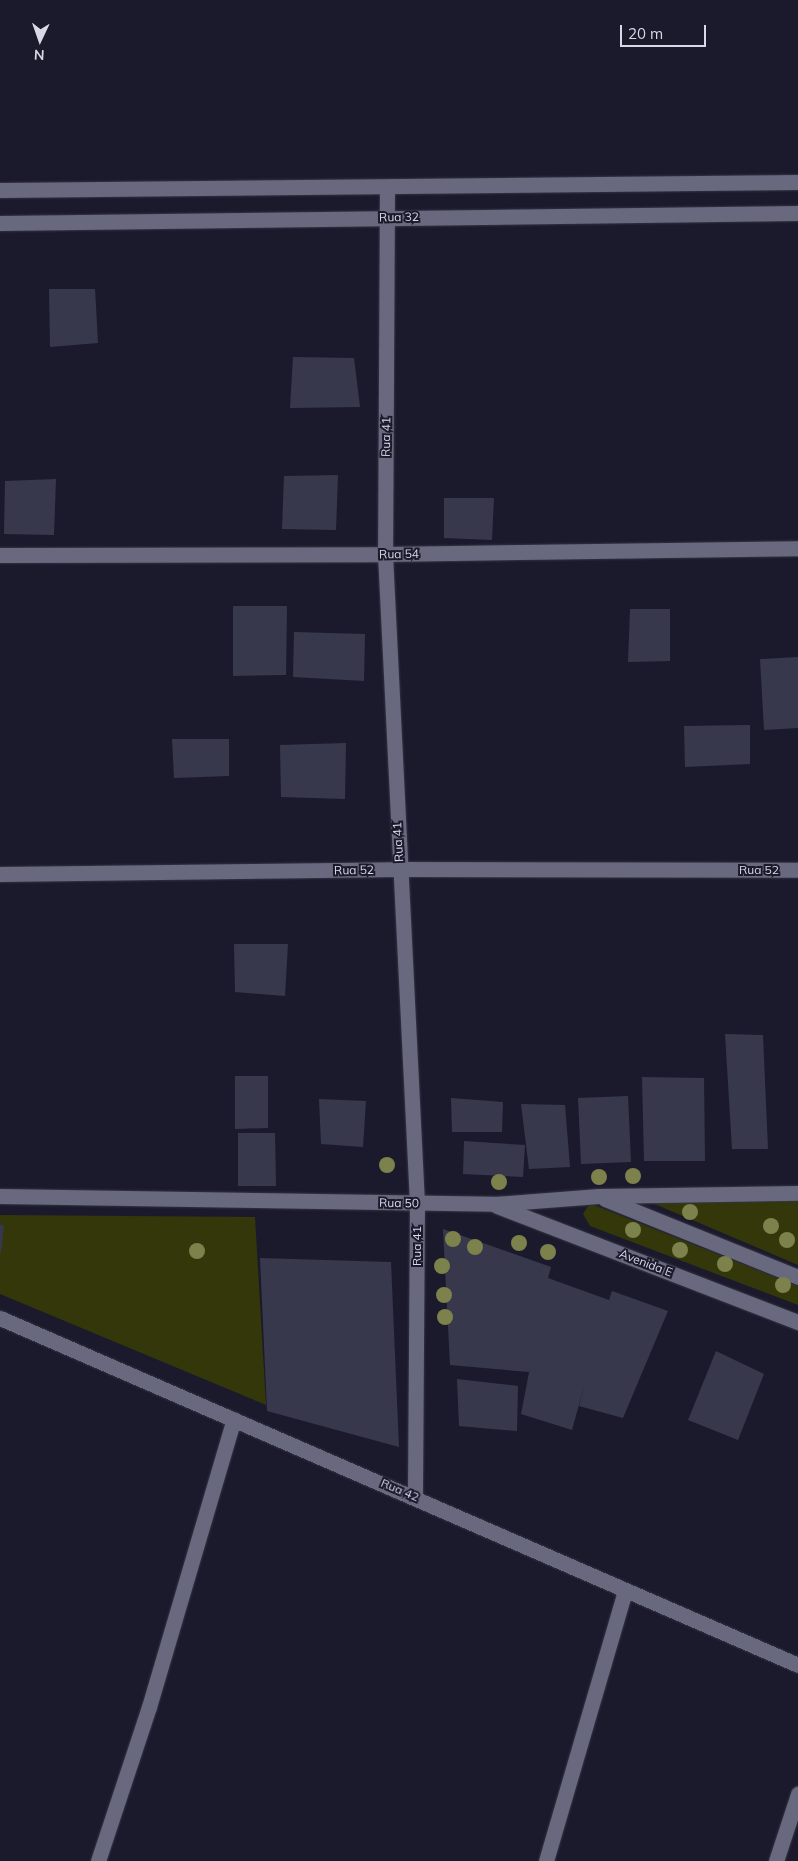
<!DOCTYPE html>
<html>
<head>
<meta charset="utf-8">
<style>
  body { margin:0 }
  #map { position:relative; width:798px; height:1861px; overflow:hidden; background:#1b1a2d; font-family:Mulish,sans-serif }
  div>[style] { position:absolute }
  .green>* { inset:0; background:#34370a }
  .building>* { inset:0; background:#38384d }
  .roads { filter:drop-shadow(0 0 1px #343442) drop-shadow(0 0 1px #343442) }
  .street>* { height:15px; margin:-7.5px; padding:0 7.5px; transform-origin:7.5px; border-radius:7.5px; background:#68687f }
  .secondary>* { height:15px; margin:-7.5px; padding:0 7.5px; transform-origin:7.5px; border-radius:7.5px; background:#68687f }
  .trees>* { width:16px; height:16px; margin:-8px; border-radius:50%; background:#7d814b }
  span { translate:-50% -50%; white-space:nowrap; text-align:center; line-height:1.15; -webkit-text-stroke:4px #1b1a2d; paint-order:stroke }
  .street-label { font-size:12px; color:#d8d9e6 }
  .north { position:absolute; left:15px; top:15px; width:50px; height:50px; -webkit-text-stroke:4px #1b1a2d; paint-order:stroke; rotate:183deg; font-size:14px; font-weight:700; line-height:20px; text-align:center; color:#d8d9e6 }
  .north::after { content:''; display:block; margin:auto; width:18px; height:22px; background:#d8d9e6; clip-path:polygon(50% 0,100% 100%,50% 72%,0 100%) }
  .scale { position:absolute; left:620px; top:25px; width:86px; height:22px; box-sizing:border-box; border:2px solid #d8d9e6; border-top:0; padding-left:6px; font-size:15px; line-height:18px; white-space:nowrap; color:#d8d9e6; -webkit-text-stroke:4px #1b1a2d; paint-order:stroke }
</style>
</head>
<body>
<div id="map">
  <div class="green">
    <i style="clip-path:polygon(798px 1197px,798px 1265px,650px 1202px)"></i>
    <i style="clip-path:polygon(594px 1205px,798px 1286px,798px 1305px,590px 1226px,583px 1214px,588px 1206px)"></i>
    <i style="clip-path:polygon(0 1215px,255px 1217px,266px 1405px,0 1294px)"></i>
  </div>
  <div class="building">
    <i style="clip-path:polygon(49px 289px,95px 289px,98px 343px,50px 347px)"></i>
    <i style="clip-path:polygon(293px 357px,354px 358px,360px 407px,290px 408px)"></i>
    <i style="clip-path:polygon(338px 475px,336px 530px,282px 529px,284px 476px)"></i>
    <i style="clip-path:polygon(56px 479px,54px 535px,4px 534px,5px 481px)"></i>
    <i style="clip-path:polygon(444px 498px,494px 498px,492px 540px,444px 538px)"></i>
    <i style="clip-path:polygon(233px 606px,287px 606px,286px 675px,233px 676px)"></i>
    <i style="clip-path:polygon(630px 609px,670px 609px,670px 661px,628px 662px)"></i>
    <i style="clip-path:polygon(294px 632px,365px 634px,364px 681px,293px 677px)"></i>
    <i style="clip-path:polygon(798px 657px,798px 728px,764px 730px,760px 659px)"></i>
    <i style="clip-path:polygon(750px 725px,750px 764px,685px 767px,684px 726px)"></i>
    <i style="clip-path:polygon(172px 739px,229px 739px,229px 776px,174px 778px)"></i>
    <i style="clip-path:polygon(346px 743px,345px 799px,281px 797px,280px 745px)"></i>
    <i style="clip-path:polygon(234px 944px,288px 944px,285px 996px,235px 992px)"></i>
    <i style="clip-path:polygon(725px 1034px,763px 1035px,768px 1149px,732px 1149px)"></i>
    <i style="clip-path:polygon(235px 1076px,268px 1076px,268px 1128px,235px 1129px)"></i>
    <i style="clip-path:polygon(642px 1077px,704px 1078px,705px 1161px,644px 1161px)"></i>
    <i style="clip-path:polygon(628px 1096px,631px 1162px,581px 1164px,578px 1098px)"></i>
    <i style="clip-path:polygon(451px 1098px,503px 1102px,502px 1132px,452px 1132px)"></i>
    <i style="clip-path:polygon(319px 1099px,366px 1101px,363px 1147px,321px 1144px)"></i>
    <i style="clip-path:polygon(521px 1104px,565px 1105px,570px 1167px,529px 1169px)"></i>
    <i style="clip-path:polygon(238px 1133px,275px 1133px,276px 1186px,238px 1186px)"></i>
    <i style="clip-path:polygon(464px 1141px,525px 1145px,523px 1177px,463px 1174px)"></i>
    <i style="clip-path:polygon(0 1224px,4px 1226px,1px 1253px,0 1253px)"></i>
    <i style="clip-path:polygon(443px 1229px,551px 1267px,548px 1278px,609px 1300px,612px 1291px,668px 1311px,623px 1418px,579px 1406px,586px 1379px,572px 1430px,521px 1414px,532px 1357px,529px 1372px,450px 1365px)"></i>
    <i style="clip-path:polygon(260px 1258px,391px 1262px,399px 1447px,267px 1411px)"></i>
    <i style="clip-path:polygon(716px 1351px,764px 1374px,738px 1440px,688px 1420px)"></i>
    <i style="clip-path:polygon(457px 1379px,518px 1386px,517px 1431px,459px 1426px)"></i>
  </div>
  <div class="roads">
    <div class="street">
      <i style="left:387px;top:187px;width:367px;rotate:90.3deg"></i>
      <i style="left:385px;top:554px;width:651px;rotate:87.18deg"></i>
      <i style="left:417px;top:1204px;width:293px;rotate:90.4deg"></i>
      <i style="left:0;top:190px;width:798px;rotate:-0.57deg"></i>
      <i style="left:0;top:223px;width:798px;rotate:-0.72deg"></i>
      <i style="left:0;top:555px;width:385px;rotate:-0.1deg"></i>
      <i style="left:385px;top:554px;width:413px;rotate:-0.8deg"></i>
      <i style="left:0;top:874px;width:399px;rotate:-0.7deg"></i>
      <i style="left:399px;top:869px;width:399px;rotate:0.1deg"></i>
      <i style="left:0;top:1196px;width:494px;rotate:0.9deg"></i>
      <i style="left:494px;top:1204px;width:105px;rotate:-4.4deg"></i>
      <i style="left:599px;top:1196px;width:199px;rotate:-0.9deg"></i>
      <i style="left:605px;top:1199px;width:208px;rotate:22deg"></i>
      <i style="left:497px;top:1206px;width:323px;rotate:21.1deg"></i>
      <i style="left:98px;top:1861px;width:162px;rotate:-71.7deg"></i>
      <i style="left:149px;top:1707px;width:300px;rotate:-73.6deg"></i>
      <i style="left:546px;top:1861px;width:282px;rotate:-73.7deg"></i>
      <i style="left:776px;top:1861px;width:71px;rotate:-71.8deg"></i>
    </div>
    <div class="secondary">
      <i style="left:0;top:1318px;width:870px;rotate:23.5deg"></i>
    </div>
  </div>
  <div class="trees">
    <i style="left:387px;top:1165px"></i>
    <i style="left:633px;top:1176px"></i>
    <i style="left:599px;top:1177px"></i>
    <i style="left:499px;top:1182px"></i>
    <i style="left:690px;top:1212px"></i>
    <i style="left:771px;top:1226px"></i>
    <i style="left:633px;top:1230px"></i>
    <i style="left:453px;top:1239px"></i>
    <i style="left:787px;top:1240px"></i>
    <i style="left:519px;top:1243px"></i>
    <i style="left:475px;top:1247px"></i>
    <i style="left:680px;top:1250px"></i>
    <i style="left:197px;top:1251px"></i>
    <i style="left:548px;top:1252px"></i>
    <i style="left:725px;top:1264px"></i>
    <i style="left:442px;top:1266px"></i>
    <i style="left:783px;top:1285px"></i>
    <i style="left:444px;top:1295px"></i>
    <i style="left:445px;top:1317px"></i>
  </div>
  <div class="street-label">
    <span style="left:399px;top:217px;rotate:-1deg">Rua 32</span>
    <span style="left:386px;top:437px;rotate:-89deg">Rua 41</span>
    <span style="left:399px;top:554px;rotate:-1deg">Rua 54</span>
    <span style="left:398px;top:842px;rotate:-93deg">Rua 41</span>
    <span style="left:354px;top:870px;rotate:-1deg">Rua 52</span>
    <span style="left:759px;top:870px">Rua 52</span>
    <span style="left:399px;top:1203px;rotate:1deg">Rua 50</span>
    <span style="left:417px;top:1246px;rotate:-90deg">Rua 41</span>
    <span style="left:646px;top:1263px;rotate:21deg">Avenida E</span>
    <span style="left:400px;top:1490px;rotate:23deg">Rua 42</span>
  </div>
  <div class="north">N</div>
  <div class="scale">20 m</div>
</div>
</body>
</html>
